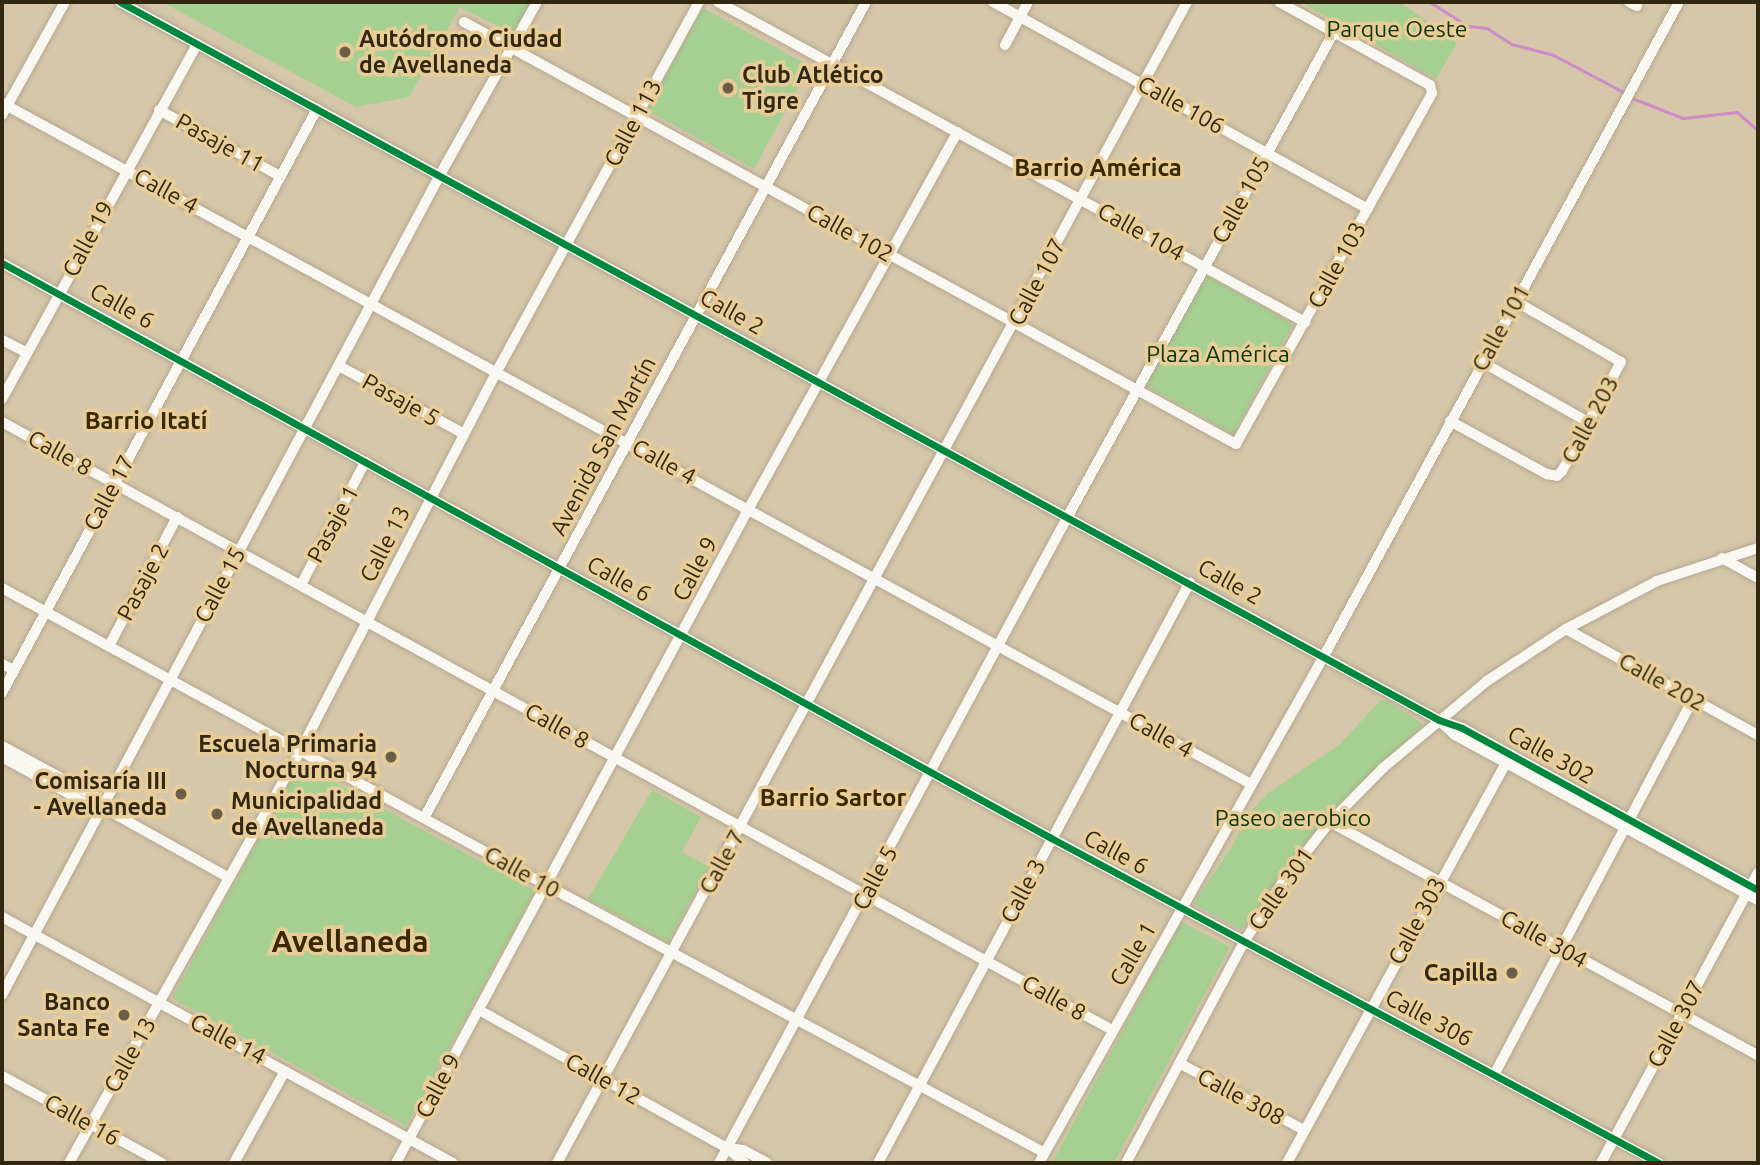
<!DOCTYPE html>
<html>
<head>
<meta charset="utf-8">
<style>
  body { margin:0 }
  #map { position:relative; width:1760px; height:1165px; overflow:hidden; background:#d6c7aa; font-family:Ubuntu,sans-serif }
  div>[style] { position:absolute }
  .green>* { inset:0; background:#a5d091 }
  .stream>* { height:2.5px; margin:-1.25px; padding:0 1.25px; transform-origin:1.25px; border-radius:1.25px; background:#cd8ac6 }
  .roads { filter:drop-shadow(0 0 2px #b2a68e) drop-shadow(0 0 2px #b2a68e) }
  .minor>* { height:10px; margin:-5px; padding:0 5px; transform-origin:5px; border-radius:5px; background:#f9f7f2 }
  .cycleway>* { height:7px; margin:-3.5px; padding:0 3.5px; transform-origin:3.5px; border-radius:3.5px; background:#00873e }
  .dots>* { width:19px; height:19px; translate:-50% -50%; box-sizing:border-box; border:4px solid #e8cd98; border-radius:50% }
  span { translate:-50% -50%; white-space:nowrap; text-align:center; line-height:1.15; -webkit-text-stroke:7px #e8cd98; paint-order:stroke }
  .park-label { font-size:23px; color:#0d360f }
  .poi-label { font-size:23px; color:#322812; font-weight:700 }
  .left { translate:0 -50%; text-align:left }
  .right { translate:-100% -50%; text-align:right }
  .street-label { font-size:23px; color:#322812 }
  .neighbourhood-label { font-size:24px; color:#392800; font-weight:700 }
  .district-label { font-size:30px; color:#392800; font-weight:700 }
  .frame { position:absolute; inset:0; border:4px solid #322812; pointer-events:none }
</style>
</head>
<body>
<div id="map">
  <div class="green">
    <i style="clip-path:polygon(162px 2px,533px 2px,515px 35px,460px 7px,409px 97px,356px 107px)"></i>
    <i style="clip-path:polygon(1301px 2px,1400px 2px,1457px 43px,1436px 79px)"></i>
    <i style="clip-path:polygon(703px 8px,810px 66px,754px 169px,647px 110px)"></i>
    <i style="clip-path:polygon(1203px 274px,1293px 324px,1233px 434px,1143px 384px)"></i>
    <i style="clip-path:polygon(1386px 700px,1423px 724px,1241px 930px,1193px 904px,1231px 848px,1252px 810px,1268px 793px,1339px 745px,1380px 701px)"></i>
    <i style="clip-path:polygon(300px 763px,535px 891px,406px 1126px,172px 998px)"></i>
    <i style="clip-path:polygon(652px 790px,701px 817px,682px 852px,709px 867px,668px 942px,588px 899px)"></i>
    <i style="clip-path:polygon(1181px 922px,1230px 947px,1114px 1163px,1052px 1163px)"></i>
  </div>
  <div class="stream">
    <i style="left:1430px;top:2px;width:45px;rotate:32.3deg"></i>
    <i style="left:1468px;top:26px;width:19px;rotate:6deg"></i>
    <i style="left:1487px;top:28px;width:30px;rotate:33deg"></i>
    <i style="left:1512px;top:44px;width:43px;rotate:14.7deg"></i>
    <i style="left:1554px;top:55px;width:83px;rotate:28.1deg"></i>
    <i style="left:1632px;top:98px;width:55px;rotate:21.4deg"></i>
    <i style="left:1683px;top:118px;width:54px;rotate:-6.3deg"></i>
    <i style="left:1737px;top:112px;width:28px;rotate:41deg"></i>
  </div>
  <div class="roads">
    <div class="minor">
      <i style="left:120px;top:2px;width:1502px;rotate:28.56deg"></i>
      <i style="left:1439px;top:720px;width:24px;rotate:19deg"></i>
      <i style="left:1462px;top:728px;width:337px;rotate:28.7deg"></i>
      <i style="left:718px;top:2px;width:669px;rotate:28.6deg"></i>
      <i style="left:993px;top:2px;width:428px;rotate:28.9deg"></i>
      <i style="left:1629px;top:2px;width:9px;rotate:27deg"></i>
      <i style="left:464px;top:22px;width:880px;rotate:28.66deg"></i>
      <i style="left:1236px;top:444px;width:402px;rotate:-60.8deg"></i>
      <i style="left:1432px;top:93px;width:8px;rotate:-104deg"></i>
      <i style="left:1430px;top:85px;width:172px;rotate:-151.2deg"></i>
      <i style="left:1005px;top:45px;width:49px;rotate:-61.9deg"></i>
      <i style="left:2px;top:103px;width:1423px;rotate:28.6deg"></i>
      <i style="left:159px;top:110px;width:138px;rotate:28.6deg"></i>
      <i style="left:2px;top:115px;width:129px;rotate:-60.9deg"></i>
      <i style="left:2px;top:263px;width:1196px;rotate:28.73deg"></i>
      <i style="left:1051px;top:838px;width:689px;rotate:28.13deg"></i>
      <i style="left:2px;top:340px;width:28px;rotate:27deg"></i>
      <i style="left:1482px;top:362px;width:122px;rotate:29.5deg"></i>
      <i style="left:339px;top:366px;width:142px;rotate:28.5deg"></i>
      <i style="left:2px;top:399px;width:405px;rotate:-61.2deg"></i>
      <i style="left:1450px;top:421px;width:111px;rotate:28.7deg"></i>
      <i style="left:1547px;top:474px;width:10px;rotate:11deg"></i>
      <i style="left:1557px;top:476px;width:7px;rotate:-45deg"></i>
      <i style="left:1562px;top:471px;width:124px;rotate:-61.6deg"></i>
      <i style="left:1621px;top:362px;width:122px;rotate:-150.1deg"></i>
      <i style="left:2px;top:422px;width:1266px;rotate:28.71deg"></i>
      <i style="left:1722px;top:558px;width:41px;rotate:29.1deg"></i>
      <i style="left:301px;top:585px;width:139px;rotate:-62.5deg"></i>
      <i style="left:2px;top:588px;width:620px;rotate:28.63deg"></i>
      <i style="left:546px;top:885px;width:566px;rotate:28.24deg"></i>
      <i style="left:1566px;top:629px;width:219px;rotate:28.9deg"></i>
      <i style="left:109px;top:646px;width:146px;rotate:-62.2deg"></i>
      <i style="left:2px;top:664px;width:13px;rotate:27deg"></i>
      <i style="left:2px;top:693px;width:664px;rotate:-61.66deg"></i>
      <i style="left:1443px;top:724px;width:16px;rotate:43deg"></i>
      <i style="left:1455px;top:735px;width:345px;rotate:28.6deg"></i>
      <i style="left:2px;top:746px;width:109px;rotate:28.4deg"></i>
      <i style="left:98px;top:798px;width:10px;rotate:66deg"></i>
      <i style="left:2px;top:757px;width:104px;rotate:28.8deg"></i>
      <i style="left:93px;top:807px;width:9px"></i>
      <i style="left:102px;top:807px;width:144px;rotate:29.1deg"></i>
      <i style="left:424px;top:818px;width:928px;rotate:-61.56deg"></i>
      <i style="left:1330px;top:822px;width:487px;rotate:28.6deg"></i>
      <i style="left:2px;top:917px;width:514px;rotate:28.61deg"></i>
      <i style="left:2px;top:995px;width:932px;rotate:-61.89deg"></i>
      <i style="left:441px;top:173px;width:196px;rotate:-60.7deg"></i>
      <i style="left:479px;top:1010px;width:284px;rotate:29.1deg"></i>
      <i style="left:727px;top:1148px;width:23px;rotate:40deg"></i>
      <i style="left:1179px;top:1063px;width:142px;rotate:28.2deg"></i>
      <i style="left:1494px;top:1075px;width:425px;rotate:-62.1deg"></i>
      <i style="left:2px;top:1076px;width:182px;rotate:28.5deg"></i>
      <i style="left:727px;top:1148px;width:16px;rotate:7deg"></i>
      <i style="left:743px;top:1150px;width:27px;rotate:28deg"></i>
      <i style="left:69px;top:1163px;width:472px;rotate:-60.7deg"></i>
      <i style="left:300px;top:751px;width:428px;rotate:-62.6deg"></i>
      <i style="left:497px;top:371px;width:421px;rotate:-61.3deg"></i>
      <i style="left:234px;top:1163px;width:105px;rotate:-61deg"></i>
      <i style="left:396px;top:1163px;width:744px;rotate:-61.68deg"></i>
      <i style="left:749px;top:508px;width:430px;rotate:-61deg"></i>
      <i style="left:557px;top:1163px;width:1321px;rotate:-61.51deg"></i>
      <i style="left:719px;top:1163px;width:735px;rotate:-61.66deg"></i>
      <i style="left:1068px;top:516px;width:552px;rotate:-61.21deg"></i>
      <i style="left:878px;top:1163px;width:659px;rotate:-61.76deg"></i>
      <i style="left:1039px;top:1163px;width:582px;rotate:-60.66deg"></i>
      <i style="left:1324px;top:656px;width:744px;rotate:-61.51deg"></i>
      <i style="left:1126px;top:1163px;width:251px;rotate:-61.9deg"></i>
      <i style="left:1244px;top:942px;width:74px;rotate:-57.2deg"></i>
      <i style="left:1284px;top:880px;width:74px;rotate:-51.6deg"></i>
      <i style="left:1330px;top:822px;width:76px;rotate:-45.5deg"></i>
      <i style="left:1383px;top:768px;width:136px;rotate:-39.9deg"></i>
      <i style="left:1487px;top:681px;width:95px;rotate:-33.4deg"></i>
      <i style="left:1566px;top:629px;width:103px;rotate:-27.8deg"></i>
      <i style="left:1657px;top:581px;width:106px;rotate:-18.1deg"></i>
      <i style="left:1287px;top:1163px;width:466px;rotate:-61.3deg"></i>
      <i style="left:1601px;top:1163px;width:330px;rotate:-61.6deg"></i>
    </div>
  </div>
  <div class="cycleway">
    <i style="left:120px;top:2px;width:1502px;rotate:28.56deg"></i>
    <i style="left:1439px;top:720px;width:24px;rotate:19deg"></i>
    <i style="left:1462px;top:728px;width:337px;rotate:28.7deg"></i>
    <i style="left:2px;top:263px;width:1196px;rotate:28.73deg"></i>
    <i style="left:1051px;top:838px;width:689px;rotate:28.13deg"></i>
  </div>
  <div class="dots">
    <i style="left:345px;top:52px;background:#6b6047"></i>
    <i style="left:728px;top:88px;background:#6b6047"></i>
    <i style="left:391px;top:757px;background:#6b6047"></i>
    <i style="left:181px;top:794px;background:#6b6047"></i>
    <i style="left:217px;top:814px;background:#6b6047"></i>
    <i style="left:1512px;top:973px;background:#6b6047"></i>
    <i style="left:124px;top:1015px;background:#6b6047"></i>
  </div>
  <div class="park-label">
    <span style="left:1397px;top:29px">Parque Oeste</span>
    <span style="left:1218px;top:354px">Plaza América</span>
    <span style="left:1293px;top:818px">Paseo aerobico</span>
  </div>
  <div class="poi-label">
    <span class="left" style="left:359px;top:52px">Autódromo Ciudad<br>de Avellaneda</span>
    <span class="left" style="left:742px;top:88px">Club Atlético<br>Tigre</span>
    <span class="right" style="left:377px;top:757px">Escuela Primaria<br>Nocturna 94</span>
    <span class="right" style="left:167px;top:794px">Comisaría III<br>- Avellaneda</span>
    <span class="left" style="left:231px;top:814px">Municipalidad<br>de Avellaneda</span>
    <span class="right" style="left:1498px;top:973px">Capilla</span>
    <span class="right" style="left:110px;top:1015px">Banco<br>Santa Fe</span>
  </div>
  <div class="street-label">
    <span style="left:1181px;top:105px;rotate:29deg">Calle 106</span>
    <span style="left:633px;top:123px;rotate:-62deg">Calle 113</span>
    <span style="left:220px;top:143px;rotate:29deg">Pasaje 11</span>
    <span style="left:166px;top:191px;rotate:29deg">Calle 4</span>
    <span style="left:1241px;top:200px;rotate:-61deg">Calle 105</span>
    <span style="left:1141px;top:232px;rotate:29deg">Calle 104</span>
    <span style="left:850px;top:233px;rotate:29deg">Calle 102</span>
    <span style="left:88px;top:239px;rotate:-62deg">Calle 19</span>
    <span style="left:1337px;top:265px;rotate:-61deg">Calle 103</span>
    <span style="left:1037px;top:282px;rotate:-62deg">Calle 107</span>
    <span style="left:122px;top:306px;rotate:29deg">Calle 6</span>
    <span style="left:732px;top:312px;rotate:29deg">Calle 2</span>
    <span style="left:1501px;top:328px;rotate:-61deg">Calle 101</span>
    <span style="left:401px;top:400px;rotate:29deg">Pasaje 5</span>
    <span style="left:1590px;top:420px;rotate:-62deg">Calle 203</span>
    <span style="left:603px;top:446px;rotate:-62deg">Avenida San Martín</span>
    <span style="left:60px;top:453px;rotate:29deg">Calle 8</span>
    <span style="left:664px;top:462px;rotate:29deg">Calle 4</span>
    <span style="left:109px;top:493px;rotate:-62deg">Calle 17</span>
    <span style="left:333px;top:524px;rotate:-62deg">Pasaje 1</span>
    <span style="left:385px;top:544px;rotate:-63deg">Calle 13</span>
    <span style="left:695px;top:569px;rotate:-62deg">Calle 9</span>
    <span style="left:619px;top:579px;rotate:29deg">Calle 6</span>
    <span style="left:143px;top:582px;rotate:-62deg">Pasaje 2</span>
    <span style="left:1230px;top:582px;rotate:29deg">Calle 2</span>
    <span style="left:220px;top:585px;rotate:-62deg">Calle 15</span>
    <span style="left:1662px;top:682px;rotate:29deg">Calle 202</span>
    <span style="left:557px;top:726px;rotate:29deg">Calle 8</span>
    <span style="left:1161px;top:735px;rotate:29deg">Calle 4</span>
    <span style="left:1551px;top:755px;rotate:29deg">Calle 302</span>
    <span style="left:1116px;top:852px;rotate:28deg">Calle 6</span>
    <span style="left:722px;top:862px;rotate:-61deg">Calle 7</span>
    <span style="left:522px;top:872px;rotate:29deg">Calle 10</span>
    <span style="left:875px;top:878px;rotate:-62deg">Calle 5</span>
    <span style="left:1281px;top:889px;rotate:-55deg">Calle 301</span>
    <span style="left:1023px;top:891px;rotate:-62deg">Calle 3</span>
    <span style="left:1417px;top:921px;rotate:-62deg">Calle 303</span>
    <span style="left:1544px;top:939px;rotate:29deg">Calle 304</span>
    <span style="left:1133px;top:954px;rotate:-60deg">Calle 1</span>
    <span style="left:1054px;top:998px;rotate:29deg">Calle 8</span>
    <span style="left:1429px;top:1018px;rotate:28deg">Calle 306</span>
    <span style="left:1676px;top:1024px;rotate:-62deg">Calle 307</span>
    <span style="left:228px;top:1039px;rotate:28deg">Calle 14</span>
    <span style="left:130px;top:1055px;rotate:-61deg">Calle 13</span>
    <span style="left:603px;top:1079px;rotate:29deg">Calle 12</span>
    <span style="left:438px;top:1086px;rotate:-62deg">Calle 9</span>
    <span style="left:1241px;top:1097px;rotate:28deg">Calle 308</span>
    <span style="left:82px;top:1120px;rotate:29deg">Calle 16</span>
  </div>
  <div class="neighbourhood-label">
    <span style="left:1098px;top:168px">Barrio América</span>
    <span style="left:146px;top:421px">Barrio Itatí</span>
    <span style="left:833px;top:798px">Barrio Sartor</span>
  </div>
  <div class="district-label">
    <span style="left:350px;top:941px">Avellaneda</span>
  </div>
  <div class="frame"></div>
</div>
</body>
</html>
